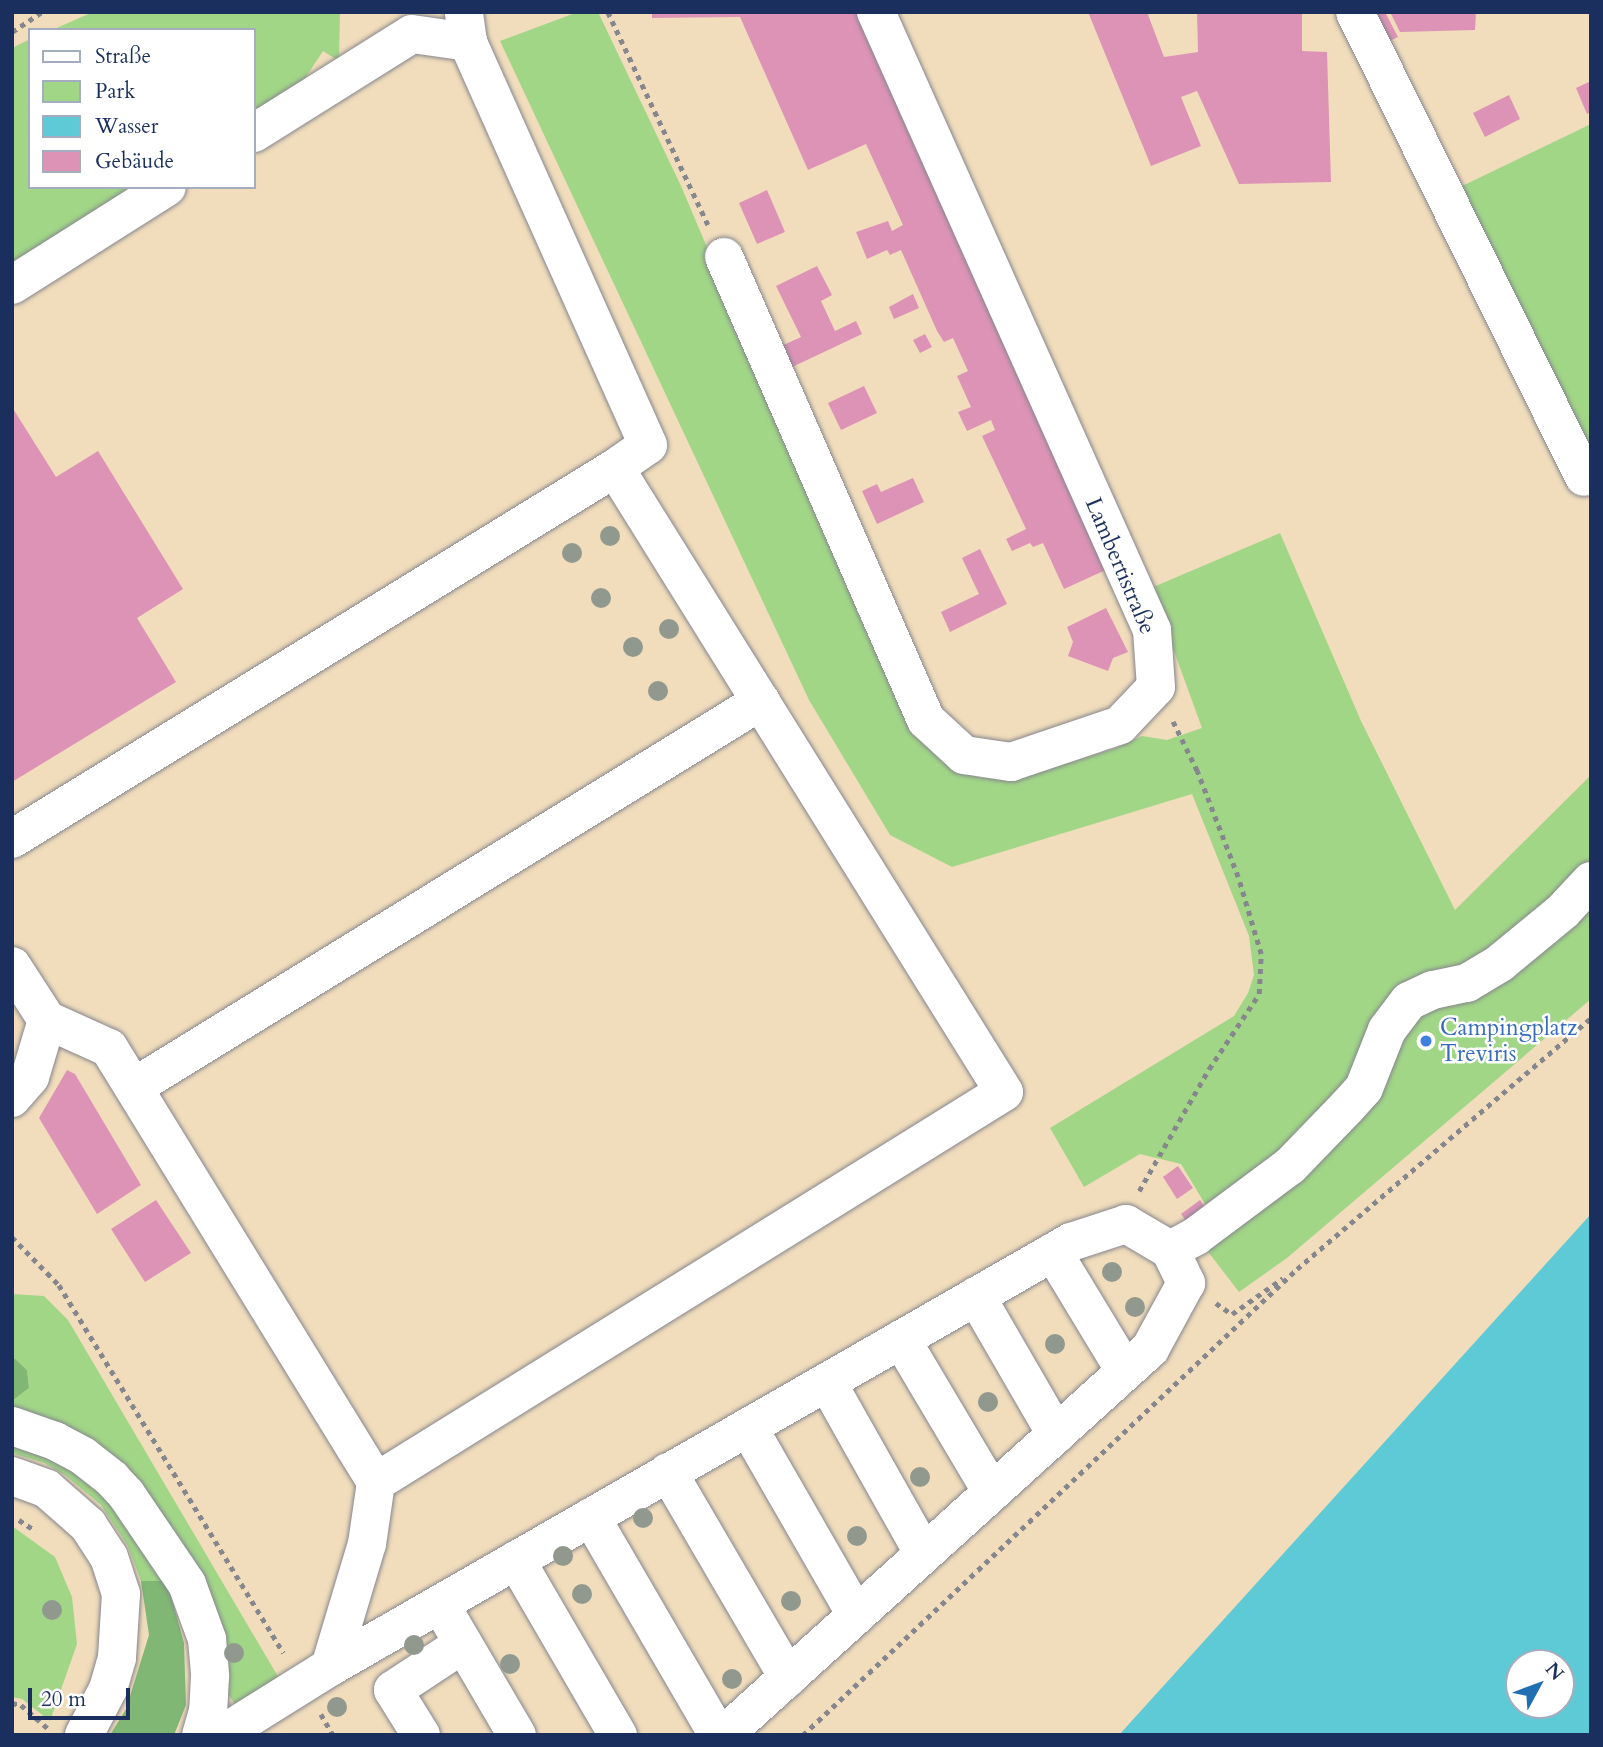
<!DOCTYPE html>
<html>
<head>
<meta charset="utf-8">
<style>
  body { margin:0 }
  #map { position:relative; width:1603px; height:1747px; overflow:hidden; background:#f1ddbc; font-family:Cardo,serif }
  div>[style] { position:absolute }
  .green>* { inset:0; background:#a1d687 }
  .forest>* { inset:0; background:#80b774 }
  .water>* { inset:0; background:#5ecad5 }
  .building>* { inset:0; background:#dd93b6 }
  .path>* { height:4.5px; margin-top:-2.25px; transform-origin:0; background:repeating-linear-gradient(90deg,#86868d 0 5px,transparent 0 10px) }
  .roads { filter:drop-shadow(0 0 2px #86868d) drop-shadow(0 0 2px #86868d) }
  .minor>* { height:38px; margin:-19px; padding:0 19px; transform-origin:19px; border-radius:19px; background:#fff }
  .major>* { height:38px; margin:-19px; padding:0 19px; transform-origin:19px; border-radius:19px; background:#fff }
  .trees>* { width:20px; height:20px; margin:-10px; border-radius:50%; background:#91998f }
  .dots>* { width:19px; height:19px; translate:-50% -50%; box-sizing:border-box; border:4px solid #fff; border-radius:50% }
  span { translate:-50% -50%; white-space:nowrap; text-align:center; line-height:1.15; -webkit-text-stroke:5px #fff; paint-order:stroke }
  .street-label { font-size:23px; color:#1b2f5e }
  .shop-label { font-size:23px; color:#366cbe }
  .left { translate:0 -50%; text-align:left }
  .frame { position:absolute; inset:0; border:14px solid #1b2f5e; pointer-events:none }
  .legend { position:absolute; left:28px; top:28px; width:228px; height:161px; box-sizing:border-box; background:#fff; border:2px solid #a4acbf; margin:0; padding:9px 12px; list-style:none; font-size:21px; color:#1b2f5e }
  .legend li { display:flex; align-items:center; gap:14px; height:35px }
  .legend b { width:35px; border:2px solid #a4acbf }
  .north { position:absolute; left:1505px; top:1649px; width:70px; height:70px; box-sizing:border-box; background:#fff; border:2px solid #a4acbf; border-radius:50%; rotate:49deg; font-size:19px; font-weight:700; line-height:28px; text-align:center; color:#1b2f5e }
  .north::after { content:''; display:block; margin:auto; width:24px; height:32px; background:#1f6fb2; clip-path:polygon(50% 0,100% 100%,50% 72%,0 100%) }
  .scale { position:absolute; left:28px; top:1688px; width:102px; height:32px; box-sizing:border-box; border:4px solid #1b2f5e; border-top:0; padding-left:9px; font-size:21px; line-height:24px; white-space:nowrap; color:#1b2f5e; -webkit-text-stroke:5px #fff; paint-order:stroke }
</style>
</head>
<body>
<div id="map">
  <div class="green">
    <i style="clip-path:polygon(93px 12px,340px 12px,339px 61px,323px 51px,294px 95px,254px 119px,254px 30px,52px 30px)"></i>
    <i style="clip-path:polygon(578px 12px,598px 12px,681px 186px,910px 725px,933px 753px,958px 770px,981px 778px,1018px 775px,1072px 762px,1116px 748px,1142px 736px,1167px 740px,1202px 728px,1151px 588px,1280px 533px,1361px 721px,1455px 910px,1591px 775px,1591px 999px,1287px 1258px,1239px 1292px,1196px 1236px,1211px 1214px,1181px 1164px,1140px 1154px,1084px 1187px,1050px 1128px,1234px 1016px,1248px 993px,1254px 975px,1249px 936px,1192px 794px,952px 867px,890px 835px,809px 700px,500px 41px)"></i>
    <i style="clip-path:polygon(30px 39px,30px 187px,141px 187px,12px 265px,12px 48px)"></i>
    <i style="clip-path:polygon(1591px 124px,1591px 464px,1458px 188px)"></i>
    <i style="clip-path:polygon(12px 1294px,44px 1296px,68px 1320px,283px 1685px,236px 1706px,223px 1686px,185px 1566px,12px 1415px,12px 1401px,29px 1388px,27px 1370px,12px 1356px)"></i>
    <i style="clip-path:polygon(12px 1439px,90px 1473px,167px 1581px,141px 1581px,128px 1546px,101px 1505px,65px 1475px,44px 1463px,12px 1453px)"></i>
    <i style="clip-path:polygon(12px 1526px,55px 1557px,72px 1597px,77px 1644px,50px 1721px,22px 1699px,12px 1697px)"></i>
  </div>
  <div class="forest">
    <i style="clip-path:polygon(12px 1356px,27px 1370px,29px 1388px,12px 1401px)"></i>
    <i style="clip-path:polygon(141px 1581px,167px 1581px,184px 1643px,186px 1705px,174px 1735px,110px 1735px,126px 1709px,149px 1635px)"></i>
  </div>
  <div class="water">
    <i style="clip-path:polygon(evenodd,1591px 1214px,1591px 1735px,1119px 1735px,1591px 1214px,1519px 1663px,1561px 1663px,1561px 1705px,1519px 1705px,1519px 1663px)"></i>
  </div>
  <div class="building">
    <i style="clip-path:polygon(652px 12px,860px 12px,1110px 568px,1064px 589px,1043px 543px,1033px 547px,1030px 543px,1012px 551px,1006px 539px,1026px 529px,982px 436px,995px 430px,991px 420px,967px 431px,958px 412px,971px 407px,957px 376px,968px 371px,953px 338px,944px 342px,937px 331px,901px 250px,890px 255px,887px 250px,867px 259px,856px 232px,888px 221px,892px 231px,903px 225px,866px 144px,808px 170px,740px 17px,652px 18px)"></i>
    <i style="clip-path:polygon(1088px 12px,1147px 12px,1164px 57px,1198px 52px,1197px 12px,1302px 12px,1302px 51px,1327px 52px,1331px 182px,1239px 184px,1197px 91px,1181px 97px,1201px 146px,1151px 166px)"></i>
    <i style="clip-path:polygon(1381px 12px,1385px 12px,1398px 37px,1385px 43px,1372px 17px)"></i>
    <i style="clip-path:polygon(1390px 12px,1476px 12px,1475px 30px,1400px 32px)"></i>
    <i style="clip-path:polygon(1591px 81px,1591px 112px,1587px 114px,1576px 88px)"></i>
    <i style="clip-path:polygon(1509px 95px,1520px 119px,1485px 137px,1473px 113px)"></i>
    <i style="clip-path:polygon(767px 190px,785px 232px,757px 244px,739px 203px)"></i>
    <i style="clip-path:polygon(817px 266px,832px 295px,821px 301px,835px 331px,856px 321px,862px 334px,788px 369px,779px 347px,801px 337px,776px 286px)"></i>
    <i style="clip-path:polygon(913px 294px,919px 308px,894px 319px,889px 307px)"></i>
    <i style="clip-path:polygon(925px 334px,932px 347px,920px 353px,913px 340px)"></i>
    <i style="clip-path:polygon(864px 386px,877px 413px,841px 430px,828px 403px)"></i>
    <i style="clip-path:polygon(12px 407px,56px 477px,98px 451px,183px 589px,137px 618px,176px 682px,12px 782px)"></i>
    <i style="clip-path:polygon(913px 478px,924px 502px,877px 524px,862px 491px,877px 484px,881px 492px)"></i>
    <i style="clip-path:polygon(980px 549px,1007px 604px,950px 632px,941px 612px,979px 594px,962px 558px)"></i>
    <i style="clip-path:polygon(1106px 608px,1128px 652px,1113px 658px,1108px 671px,1068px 656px,1073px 642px,1067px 627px)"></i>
    <i style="clip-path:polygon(67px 1070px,75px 1074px,141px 1185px,97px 1214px,39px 1118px)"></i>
    <i style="clip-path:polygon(1178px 1166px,1193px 1188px,1177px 1199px,1163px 1177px)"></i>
    <i style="clip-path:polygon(156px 1200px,191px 1253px,145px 1282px,111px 1229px)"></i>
    <i style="clip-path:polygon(1200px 1200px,1209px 1213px,1190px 1226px,1181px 1214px)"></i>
  </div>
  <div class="path">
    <i style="left:608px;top:12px;width:238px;rotate:64.8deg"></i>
    <i style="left:12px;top:32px;width:36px;rotate:-34deg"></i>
    <i style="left:1139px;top:1191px;width:141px;rotate:-60.2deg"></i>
    <i style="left:1209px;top:1069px;width:90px;rotate:-56.3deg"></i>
    <i style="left:1259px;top:994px;width:40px;rotate:-87.1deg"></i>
    <i style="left:1261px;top:954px;width:80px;rotate:-106.6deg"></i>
    <i style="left:1238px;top:877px;width:114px;rotate:-111.1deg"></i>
    <i style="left:1197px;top:771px;width:55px;rotate:-116.1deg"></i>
    <i style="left:12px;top:1237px;width:67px;rotate:45.6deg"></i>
    <i style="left:59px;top:1285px;width:431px;rotate:58.6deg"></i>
    <i style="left:1216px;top:1303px;width:19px;rotate:35deg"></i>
    <i style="left:1232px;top:1314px;width:62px;rotate:-35.2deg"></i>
    <i style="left:19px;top:1520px;width:20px;rotate:33deg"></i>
    <i style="left:12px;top:1703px;width:9px;rotate:13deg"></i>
    <i style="left:21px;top:1705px;width:38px;rotate:41deg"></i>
    <i style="left:321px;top:1714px;width:24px;rotate:60deg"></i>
    <i style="left:803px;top:1735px;width:679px;rotate:-43.33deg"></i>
    <i style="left:1297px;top:1269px;width:387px;rotate:-40.5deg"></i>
  </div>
  <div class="roads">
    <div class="minor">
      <i style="left:1355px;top:12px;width:518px;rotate:63.78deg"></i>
      <i style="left:254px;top:133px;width:186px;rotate:-32.1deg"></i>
      <i style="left:412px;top:34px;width:57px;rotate:8.1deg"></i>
      <i style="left:468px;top:42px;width:30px;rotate:-98deg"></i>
      <i style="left:724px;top:257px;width:505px;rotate:66.43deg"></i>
      <i style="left:926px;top:720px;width:52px;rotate:42.6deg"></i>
      <i style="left:964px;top:755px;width:48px;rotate:8.5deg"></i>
      <i style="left:1011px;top:762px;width:115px;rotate:-18.7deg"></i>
      <i style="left:1120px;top:725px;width:52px;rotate:-46.5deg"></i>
      <i style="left:1156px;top:687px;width:57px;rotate:-94deg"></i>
      <i style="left:1152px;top:630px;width:677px;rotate:-114.07deg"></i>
      <i style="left:12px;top:285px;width:183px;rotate:-32.3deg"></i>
      <i style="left:12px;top:839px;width:708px;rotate:-31.6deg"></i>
      <i style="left:12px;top:966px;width:64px;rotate:57.1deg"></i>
      <i style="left:47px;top:1020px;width:59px;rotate:106.6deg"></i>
      <i style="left:30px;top:1077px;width:28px;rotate:131deg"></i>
      <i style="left:47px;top:1020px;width:68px;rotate:24.3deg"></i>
      <i style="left:109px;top:1048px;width:510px;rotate:58.4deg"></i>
      <i style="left:376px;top:1482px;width:739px;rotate:-31.84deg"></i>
      <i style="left:1004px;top:1092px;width:735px;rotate:-121.94deg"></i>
      <i style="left:615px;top:468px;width:40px;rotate:-34.9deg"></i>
      <i style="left:648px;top:445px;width:441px;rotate:-114.1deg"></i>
      <i style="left:134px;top:1087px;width:736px;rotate:-31.62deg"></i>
      <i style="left:1170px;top:1250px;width:30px;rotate:-28deg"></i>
      <i style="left:1196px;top:1236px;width:117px;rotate:-36.7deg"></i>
      <i style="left:1290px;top:1166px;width:82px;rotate:-46deg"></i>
      <i style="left:1347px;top:1107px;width:25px;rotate:-48deg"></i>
      <i style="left:1364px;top:1088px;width:62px;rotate:-68.4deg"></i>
      <i style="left:1387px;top:1030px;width:36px;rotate:-53deg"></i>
      <i style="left:1409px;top:1001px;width:26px;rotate:-25deg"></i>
      <i style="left:1433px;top:990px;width:35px;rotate:-12deg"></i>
      <i style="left:1467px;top:983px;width:39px;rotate:-31deg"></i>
      <i style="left:1500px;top:963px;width:82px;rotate:-39.5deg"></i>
      <i style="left:1563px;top:911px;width:41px;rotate:-47deg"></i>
      <i style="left:1053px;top:1252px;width:139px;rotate:58.8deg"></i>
      <i style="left:976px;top:1296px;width:160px;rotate:59.9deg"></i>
      <i style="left:901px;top:1339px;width:178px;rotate:59.3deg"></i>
      <i style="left:827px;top:1382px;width:197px;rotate:60.6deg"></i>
      <i style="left:748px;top:1427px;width:217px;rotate:60.1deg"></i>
      <i style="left:668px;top:1472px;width:238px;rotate:59.7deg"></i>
      <i style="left:591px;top:1517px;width:252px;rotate:59.8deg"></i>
      <i style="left:516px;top:1560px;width:203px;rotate:59.8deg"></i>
      <i style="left:440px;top:1604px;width:152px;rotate:59.6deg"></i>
      <i style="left:330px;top:1667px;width:128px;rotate:-73.3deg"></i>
      <i style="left:367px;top:1544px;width:63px;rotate:-81.7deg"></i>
      <i style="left:221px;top:1735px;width:128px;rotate:-32deg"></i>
      <i style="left:330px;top:1667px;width:854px;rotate:-29.84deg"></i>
      <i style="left:1071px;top:1242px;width:58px;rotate:-18.1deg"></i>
      <i style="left:1126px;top:1224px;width:51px;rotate:30.6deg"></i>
      <i style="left:1170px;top:1250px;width:37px;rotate:64deg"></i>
      <i style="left:1186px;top:1283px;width:75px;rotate:118.6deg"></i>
      <i style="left:1150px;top:1349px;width:575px;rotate:137.82deg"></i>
      <i style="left:421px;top:1735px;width:53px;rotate:-121.9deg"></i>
      <i style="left:393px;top:1690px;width:84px;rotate:-33.3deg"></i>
    </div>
    <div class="major">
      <i style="left:12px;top:1426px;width:46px;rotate:19.2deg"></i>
      <i style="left:55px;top:1441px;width:32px;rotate:28deg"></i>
      <i style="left:83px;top:1456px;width:37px;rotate:38deg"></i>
      <i style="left:112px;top:1479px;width:21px;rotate:47deg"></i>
      <i style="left:126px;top:1494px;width:109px;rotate:55.9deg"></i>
      <i style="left:187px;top:1584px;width:59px;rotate:70deg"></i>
      <i style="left:207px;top:1639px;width:37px;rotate:85deg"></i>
      <i style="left:210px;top:1676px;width:35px;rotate:93deg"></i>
      <i style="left:208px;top:1711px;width:25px;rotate:106deg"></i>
      <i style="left:12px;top:1476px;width:37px;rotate:20deg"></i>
      <i style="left:47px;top:1489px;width:55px;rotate:41.3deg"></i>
      <i style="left:88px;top:1525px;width:38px;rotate:57deg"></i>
      <i style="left:109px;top:1557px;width:39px;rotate:72deg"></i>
      <i style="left:121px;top:1594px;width:64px;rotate:93.6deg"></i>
      <i style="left:117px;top:1658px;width:32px;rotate:106deg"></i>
      <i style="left:108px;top:1689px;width:52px;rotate:117.6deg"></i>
    </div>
  </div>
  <div class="trees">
    <i style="left:610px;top:536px"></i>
    <i style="left:572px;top:553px"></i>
    <i style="left:601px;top:598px"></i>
    <i style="left:669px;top:629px"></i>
    <i style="left:633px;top:647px"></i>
    <i style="left:658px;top:691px"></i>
    <i style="left:1112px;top:1272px"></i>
    <i style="left:1135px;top:1307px"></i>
    <i style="left:1055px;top:1344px"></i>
    <i style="left:988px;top:1402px"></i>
    <i style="left:920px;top:1477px"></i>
    <i style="left:643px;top:1518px"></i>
    <i style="left:857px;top:1536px"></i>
    <i style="left:563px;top:1556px"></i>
    <i style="left:582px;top:1594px"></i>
    <i style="left:791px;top:1601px"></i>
    <i style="left:52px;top:1610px"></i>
    <i style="left:414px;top:1645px"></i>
    <i style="left:234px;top:1653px"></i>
    <i style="left:510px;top:1664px"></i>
    <i style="left:732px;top:1679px"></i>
    <i style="left:337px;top:1707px"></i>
  </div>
  <div class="dots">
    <i style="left:1426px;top:1041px;background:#3f7fe0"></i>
  </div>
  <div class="street-label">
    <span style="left:1120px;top:566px;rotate:67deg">Lambertistraße</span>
  </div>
  <div class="shop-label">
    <span class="left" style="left:1440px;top:1041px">Campingplatz<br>Treviris</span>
  </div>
  <div class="frame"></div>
  <ul class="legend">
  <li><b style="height:9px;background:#fff"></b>Straße</li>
  <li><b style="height:19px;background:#a1d687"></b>Park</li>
  <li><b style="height:19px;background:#5ecad5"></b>Wasser</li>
  <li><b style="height:19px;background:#dd93b6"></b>Gebäude</li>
  </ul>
  <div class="north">N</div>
  <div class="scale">20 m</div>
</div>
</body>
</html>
